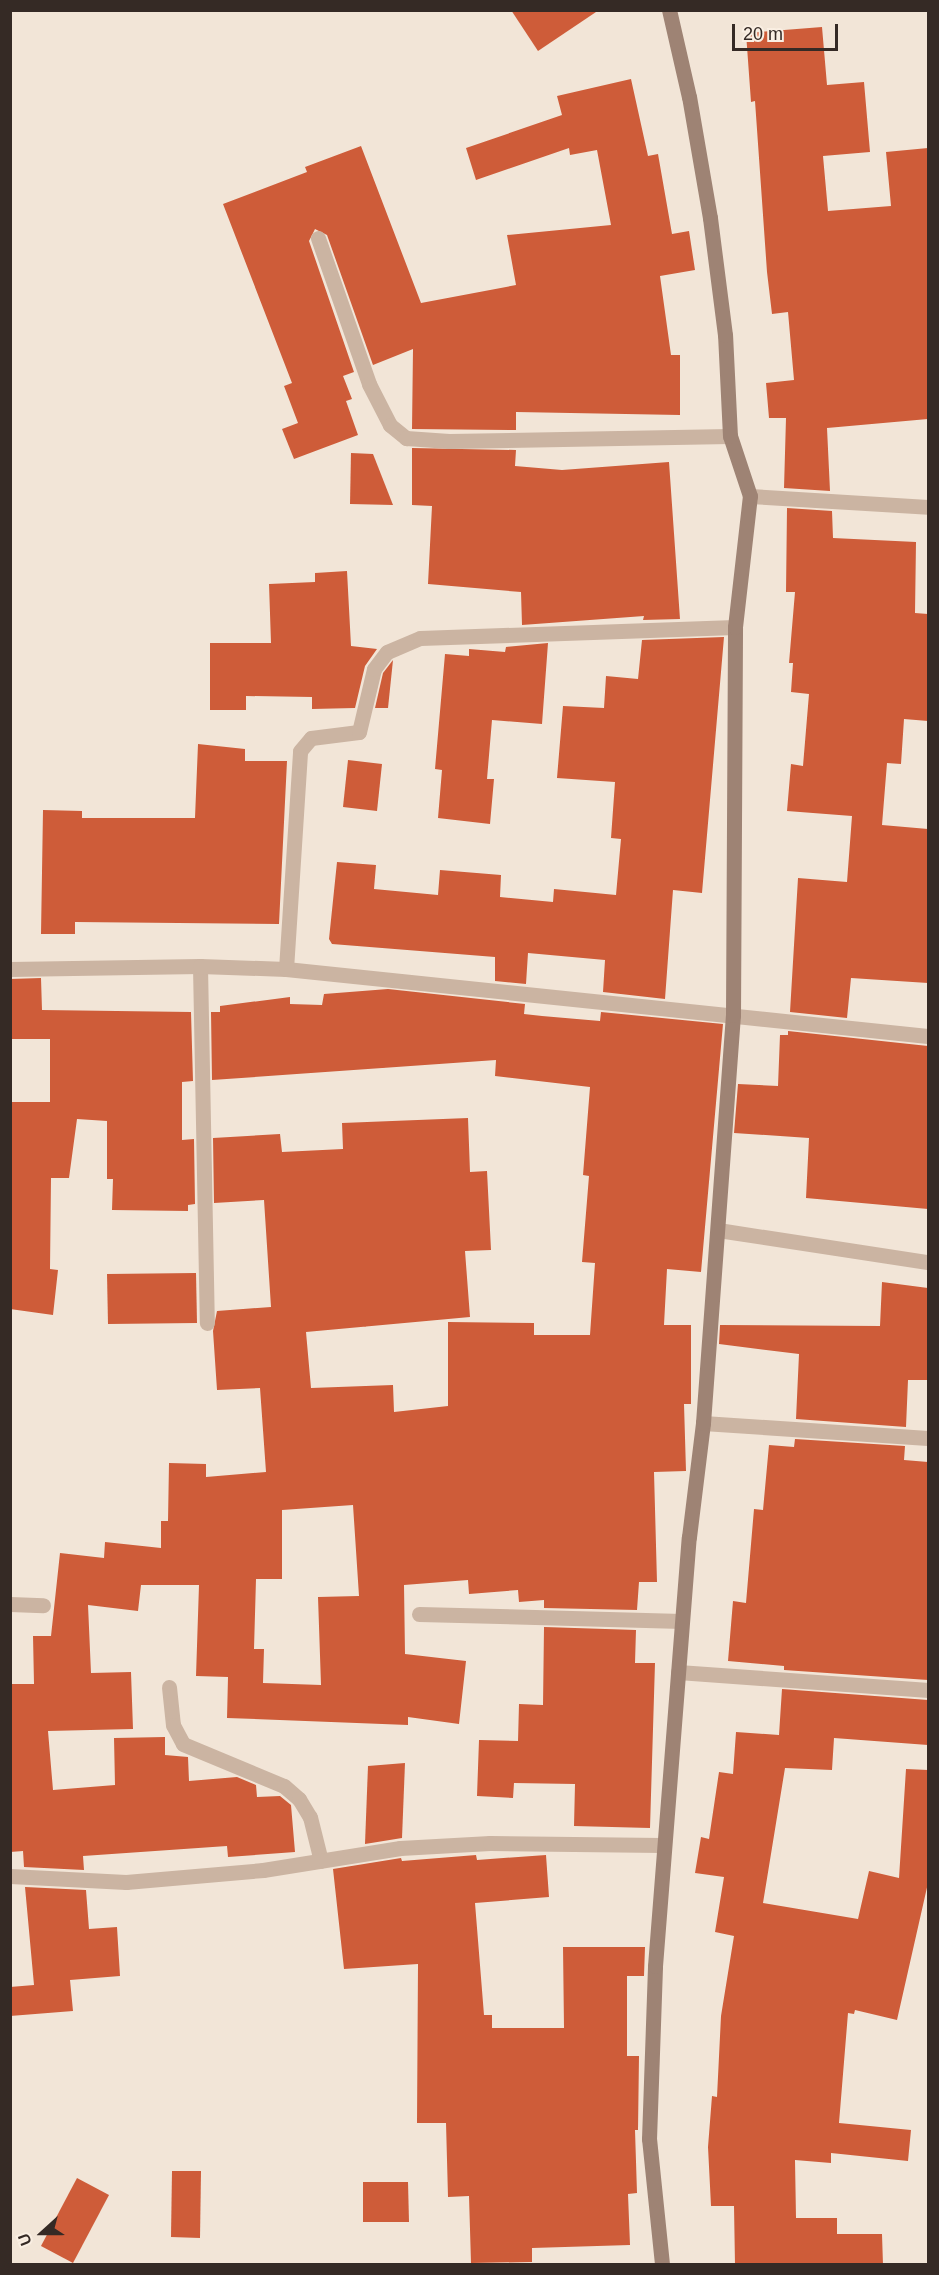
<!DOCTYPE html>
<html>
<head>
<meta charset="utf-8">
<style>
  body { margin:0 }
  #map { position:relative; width:939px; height:2275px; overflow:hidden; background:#f2e5d7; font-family:Arial,sans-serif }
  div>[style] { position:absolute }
  .building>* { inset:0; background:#ce5c39 }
  .minor>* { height:15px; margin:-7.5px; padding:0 7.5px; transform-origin:7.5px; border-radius:7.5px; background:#cbb4a2 }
  .tertiary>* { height:15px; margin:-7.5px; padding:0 7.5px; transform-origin:7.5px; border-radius:7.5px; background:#cbb4a2 }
  .secondary>* { height:15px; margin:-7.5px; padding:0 7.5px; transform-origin:7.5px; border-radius:7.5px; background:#9e8374 }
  span { translate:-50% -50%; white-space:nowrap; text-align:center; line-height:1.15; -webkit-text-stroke:4.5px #faefe3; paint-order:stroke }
  .frame { position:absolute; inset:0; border:12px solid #352a25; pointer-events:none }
  .north { position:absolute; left:12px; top:2203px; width:60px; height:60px; -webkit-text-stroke:4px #faefe3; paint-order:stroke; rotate:249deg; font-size:16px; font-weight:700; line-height:24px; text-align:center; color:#352a25 }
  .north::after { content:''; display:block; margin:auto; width:21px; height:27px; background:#352a25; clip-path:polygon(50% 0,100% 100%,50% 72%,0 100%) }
  .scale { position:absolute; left:732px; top:24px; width:106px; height:27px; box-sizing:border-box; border:3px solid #352a25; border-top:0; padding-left:8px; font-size:18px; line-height:21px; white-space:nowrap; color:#352a25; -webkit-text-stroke:4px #faefe3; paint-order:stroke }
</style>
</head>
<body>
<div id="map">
  <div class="building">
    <i style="clip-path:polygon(511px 10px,599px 10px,538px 51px)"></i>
    <i style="clip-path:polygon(822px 27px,827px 85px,864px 82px,870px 152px,823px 156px,828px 211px,891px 206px,886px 152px,928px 148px,928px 419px,827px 428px,830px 491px,784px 488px,786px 418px,769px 418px,766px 383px,794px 380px,788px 312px,772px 314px,767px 272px,755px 101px,751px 102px,746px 33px)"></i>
    <i style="clip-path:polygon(631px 79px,648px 156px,658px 154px,672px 234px,689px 231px,695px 270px,660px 276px,671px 355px,680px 355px,680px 415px,516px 412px,516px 430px,412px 429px,413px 349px,373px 365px,327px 235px,315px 229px,309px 241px,354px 372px,343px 376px,352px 399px,346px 401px,358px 435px,294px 459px,282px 429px,298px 423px,284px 386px,292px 383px,223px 204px,307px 172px,305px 167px,361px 146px,421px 303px,516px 285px,507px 235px,611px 225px,597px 150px,570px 155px,569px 148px,476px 180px,466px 148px,562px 115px,557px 96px)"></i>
    <i style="clip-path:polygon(412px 448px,516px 450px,515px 466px,562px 470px,669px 462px,680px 619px,643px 620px,644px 616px,522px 625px,521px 592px,428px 584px,432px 506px,412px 505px)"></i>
    <i style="clip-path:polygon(351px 453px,373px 454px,393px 505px,350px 504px)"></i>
    <i style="clip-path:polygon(787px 508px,832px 511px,833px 538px,916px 542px,915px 613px,928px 614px,928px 721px,904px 719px,901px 764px,887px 763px,882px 825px,928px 829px,928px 983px,851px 978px,847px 1018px,790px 1012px,798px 878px,847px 882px,852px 816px,787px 811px,791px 764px,803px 766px,809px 694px,791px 692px,793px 663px,789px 663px,795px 592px,786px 592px)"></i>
    <i style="clip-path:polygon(347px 571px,351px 646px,377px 649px,365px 666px,355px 708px,312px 709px,312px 697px,246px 696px,246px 710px,210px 710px,210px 643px,271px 643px,269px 584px,315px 582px,315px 573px)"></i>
    <i style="clip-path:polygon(724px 637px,702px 893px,673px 890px,665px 999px,603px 992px,605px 960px,528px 953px,526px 984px,495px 981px,495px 957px,332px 944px,329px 939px,337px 862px,376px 865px,374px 889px,438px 895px,440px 870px,501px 875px,500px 897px,553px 902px,554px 889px,616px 895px,621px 839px,611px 838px,615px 782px,557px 778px,563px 706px,604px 708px,606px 676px,638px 679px,642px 640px)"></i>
    <i style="clip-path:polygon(548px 643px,542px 724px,492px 720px,487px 779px,494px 779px,490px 824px,438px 818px,442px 770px,435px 769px,445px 654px,469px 656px,469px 649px,505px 652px,506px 647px)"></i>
    <i style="clip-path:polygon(393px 660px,388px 708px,375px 708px,383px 673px)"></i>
    <i style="clip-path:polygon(198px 744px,245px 749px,245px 761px,287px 761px,279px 924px,75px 922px,75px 934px,41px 934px,43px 810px,82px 811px,82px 818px,195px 818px)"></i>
    <i style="clip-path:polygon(348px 760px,382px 764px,377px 811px,343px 807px)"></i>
    <i style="clip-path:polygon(41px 978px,42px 1010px,191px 1012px,193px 1081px,182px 1082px,182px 1140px,194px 1139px,195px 1204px,188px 1205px,188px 1211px,112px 1210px,113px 1179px,107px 1179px,107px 1121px,77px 1119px,69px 1178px,51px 1178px,50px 1269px,58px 1270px,53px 1315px,10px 1309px,11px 1102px,50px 1102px,50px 1039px,10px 1039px,10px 979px)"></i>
    <i style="clip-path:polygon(evenodd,388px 989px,525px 1004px,524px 1014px,542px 1016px,600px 1021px,601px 1012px,723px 1024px,701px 1272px,667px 1269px,664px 1325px,691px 1325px,691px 1404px,684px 1404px,686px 1471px,654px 1472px,657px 1582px,639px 1582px,637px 1610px,544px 1608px,544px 1600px,519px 1602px,518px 1590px,469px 1594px,468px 1580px,404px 1585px,405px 1654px,466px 1661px,459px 1724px,408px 1717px,408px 1725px,227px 1718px,228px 1677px,196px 1676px,199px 1585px,141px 1585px,138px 1611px,88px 1605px,91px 1673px,131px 1672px,133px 1729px,48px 1731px,53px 1790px,115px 1785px,114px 1738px,165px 1737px,165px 1755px,188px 1757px,189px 1781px,237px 1777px,256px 1785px,257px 1797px,280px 1796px,291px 1805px,295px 1852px,228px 1857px,227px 1846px,83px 1856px,84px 1870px,24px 1867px,23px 1851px,10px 1852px,10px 1684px,34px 1684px,33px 1636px,51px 1636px,60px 1553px,104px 1558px,105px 1542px,161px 1548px,161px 1521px,168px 1521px,169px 1463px,206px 1464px,206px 1477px,266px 1472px,260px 1388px,217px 1390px,213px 1331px,217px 1311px,271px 1307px,264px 1200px,214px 1203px,213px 1138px,280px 1134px,282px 1152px,343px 1149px,342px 1123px,468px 1118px,470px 1172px,487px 1171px,491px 1250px,465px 1251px,470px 1317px,306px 1332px,311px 1388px,393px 1385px,394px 1412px,448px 1406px,448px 1322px,534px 1323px,534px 1335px,590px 1335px,595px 1263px,582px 1262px,589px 1176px,583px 1175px,590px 1087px,495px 1076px,496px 1060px,212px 1080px,211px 1012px,220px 1012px,220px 1006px,290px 997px,290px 1004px,322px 1005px,324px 994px,388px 989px,353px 1505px,359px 1596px,318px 1597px,321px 1685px,263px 1683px,264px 1649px,254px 1649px,256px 1579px,282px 1579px,282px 1510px,353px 1505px)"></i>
    <i style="clip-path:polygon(788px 1031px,928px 1046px,928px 1209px,806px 1198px,809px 1138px,734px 1133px,738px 1084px,778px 1086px,780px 1035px,788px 1035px)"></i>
    <i style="clip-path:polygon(196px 1273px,197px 1323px,108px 1324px,107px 1274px)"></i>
    <i style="clip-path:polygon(882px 1282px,928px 1288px,928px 1380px,908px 1380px,906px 1427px,796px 1419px,799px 1354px,719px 1344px,720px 1325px,880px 1326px)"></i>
    <i style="clip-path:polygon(795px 1439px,905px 1446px,904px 1460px,928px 1462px,928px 1680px,784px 1670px,784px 1666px,728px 1661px,733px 1601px,746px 1603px,754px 1509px,763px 1510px,769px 1445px,794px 1447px)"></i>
    <i style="clip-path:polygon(544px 1627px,636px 1630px,635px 1663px,655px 1663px,650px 1828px,574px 1826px,575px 1784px,514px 1783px,513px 1798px,477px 1796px,479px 1740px,518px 1741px,519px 1704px,543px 1705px)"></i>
    <i style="clip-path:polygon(782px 1689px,928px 1700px,928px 1745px,834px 1738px,832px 1770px,785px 1768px,763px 1903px,858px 1919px,869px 1871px,899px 1878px,906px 1769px,928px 1770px,928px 1883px,897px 2020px,855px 2010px,854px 2014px,848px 2013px,839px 2123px,911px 2130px,908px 2161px,831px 2153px,831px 2163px,795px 2160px,796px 2218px,837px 2218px,837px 2234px,882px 2234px,883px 2265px,735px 2265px,734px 2206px,711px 2206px,708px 2147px,712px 2096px,717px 2097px,721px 2016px,734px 1936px,715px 1932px,724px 1877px,695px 1873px,701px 1837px,709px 1839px,719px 1772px,733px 1774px,736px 1732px,779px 1735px)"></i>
    <i style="clip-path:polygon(405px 1763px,402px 1838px,365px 1844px,368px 1766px)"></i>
    <i style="clip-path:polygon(476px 1855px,477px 1860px,546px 1855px,549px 1897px,475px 1903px,484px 2015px,492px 2015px,492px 2028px,564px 2028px,563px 1947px,645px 1947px,644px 1976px,627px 1976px,627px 2056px,639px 2056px,638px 2130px,635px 2130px,637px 2193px,628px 2194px,630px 2245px,532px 2248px,532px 2262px,471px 2263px,469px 2196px,448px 2197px,446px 2123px,417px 2123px,418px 1964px,344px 1969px,333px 1869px,401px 1858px,402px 1861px)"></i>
    <i style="clip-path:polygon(25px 1887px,86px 1890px,89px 1929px,117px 1927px,120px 1976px,70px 1980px,73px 2011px,10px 2016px,10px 1987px,34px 1985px)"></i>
    <i style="clip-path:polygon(172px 2171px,201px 2171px,200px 2238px,171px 2237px)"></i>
    <i style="clip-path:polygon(77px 2178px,109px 2195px,73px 2263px,41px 2246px)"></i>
    <i style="clip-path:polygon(363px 2182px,408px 2182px,409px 2222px,363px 2222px)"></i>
  </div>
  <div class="minor">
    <i style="left:318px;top:238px;width:155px;rotate:70.7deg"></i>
    <i style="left:369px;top:384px;width:46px;rotate:62.9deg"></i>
    <i style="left:390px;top:425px;width:21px;rotate:39deg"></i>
    <i style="left:406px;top:438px;width:43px;rotate:4deg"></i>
    <i style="left:449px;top:441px;width:281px;rotate:-1deg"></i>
    <i style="left:750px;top:496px;width:178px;rotate:3.5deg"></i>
    <i style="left:200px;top:966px;width:357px;rotate:88.9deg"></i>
    <i style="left:10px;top:969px;width:190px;rotate:-0.9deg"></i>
    <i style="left:200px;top:966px;width:86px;rotate:2deg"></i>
    <i style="left:286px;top:969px;width:645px;rotate:5.96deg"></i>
    <i style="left:286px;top:969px;width:218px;rotate:-86.3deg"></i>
    <i style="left:300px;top:751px;width:17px;rotate:-50deg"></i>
    <i style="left:311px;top:738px;width:48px;rotate:-7.1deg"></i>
    <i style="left:359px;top:732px;width:65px;rotate:-76.6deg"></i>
    <i style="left:374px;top:669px;width:21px;rotate:-53deg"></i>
    <i style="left:387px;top:652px;width:36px;rotate:-23deg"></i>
    <i style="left:420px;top:638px;width:315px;rotate:-2deg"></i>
    <i style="left:703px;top:1423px;width:225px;rotate:3.8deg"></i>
    <i style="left:10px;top:1604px;width:33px;rotate:2deg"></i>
    <i style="left:419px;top:1614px;width:263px;rotate:1.5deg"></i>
    <i style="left:678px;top:1672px;width:251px;rotate:4.1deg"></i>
    <i style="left:169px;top:1687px;width:38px;rotate:84deg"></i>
    <i style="left:173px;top:1725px;width:21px;rotate:62deg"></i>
    <i style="left:183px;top:1744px;width:109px;rotate:22.6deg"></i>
    <i style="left:284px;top:1786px;width:20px;rotate:41deg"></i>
    <i style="left:299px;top:1799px;width:21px;rotate:59deg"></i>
    <i style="left:310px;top:1817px;width:45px;rotate:76deg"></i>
    <i style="left:10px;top:1876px;width:116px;rotate:3deg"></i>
    <i style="left:126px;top:1882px;width:138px;rotate:-5deg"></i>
    <i style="left:263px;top:1870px;width:139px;rotate:-9.1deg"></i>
    <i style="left:400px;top:1848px;width:90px;rotate:-3.2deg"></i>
    <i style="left:490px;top:1843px;width:172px;rotate:0.7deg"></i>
  </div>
  <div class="tertiary">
    <i style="left:718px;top:1230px;width:212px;rotate:8.7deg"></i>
  </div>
  <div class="secondary">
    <i style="left:662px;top:2264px;width:126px;rotate:-95.9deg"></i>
    <i style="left:649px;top:2139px;width:173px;rotate:-88deg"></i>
    <i style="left:655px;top:1966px;width:430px;rotate:-85.5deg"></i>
    <i style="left:689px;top:1537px;width:115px;rotate:-83deg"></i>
    <i style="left:703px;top:1423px;width:409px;rotate:-85.8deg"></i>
    <i style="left:733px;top:1015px;width:388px;rotate:-89.7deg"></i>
    <i style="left:735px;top:627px;width:132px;rotate:-83.5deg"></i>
    <i style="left:750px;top:496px;width:63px;rotate:-108.4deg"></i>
    <i style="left:730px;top:436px;width:101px;rotate:-92.8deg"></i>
    <i style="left:725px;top:335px;width:118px;rotate:-97.3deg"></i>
    <i style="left:710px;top:218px;width:123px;rotate:-99.8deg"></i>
    <i style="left:689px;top:97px;width:89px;rotate:-102.9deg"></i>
  </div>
  <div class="frame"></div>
  <div class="north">U</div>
  <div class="scale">20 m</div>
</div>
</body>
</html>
